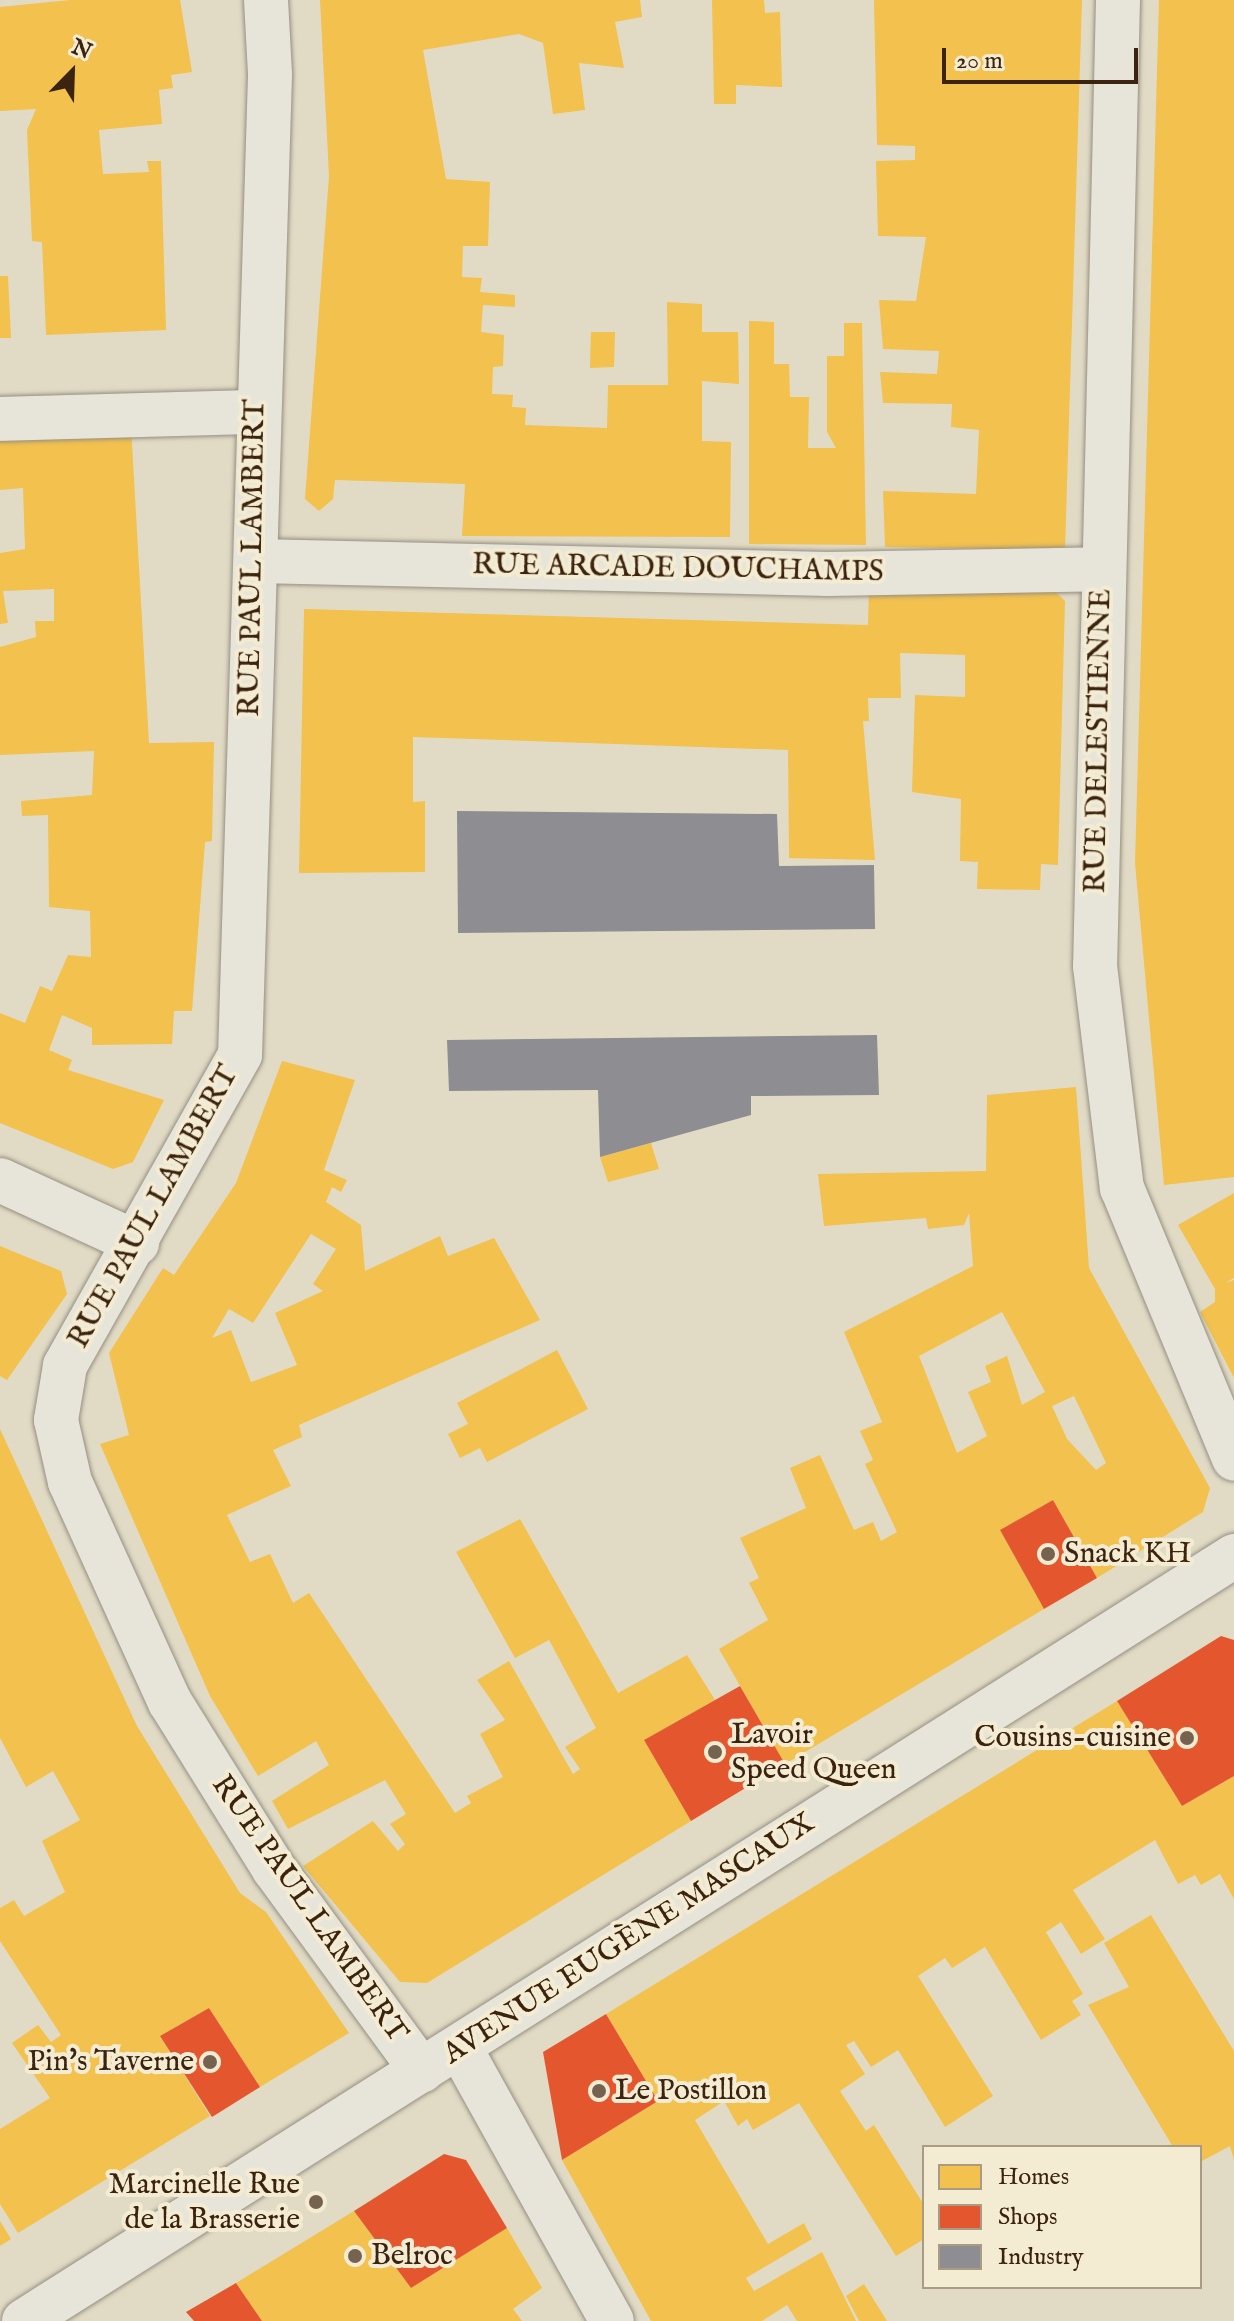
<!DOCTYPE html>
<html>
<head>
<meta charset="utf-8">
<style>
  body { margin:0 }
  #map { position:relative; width:1234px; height:2321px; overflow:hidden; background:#e1dbc5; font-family:"IM FELL English",serif }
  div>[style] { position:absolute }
  .homes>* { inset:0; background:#f2c14e }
  .shops>* { inset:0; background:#e4572e }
  .industry>* { inset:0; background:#8d8d92 }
  .roads { filter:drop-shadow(0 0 2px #968f81) drop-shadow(0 0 2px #968f81) }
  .minor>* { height:44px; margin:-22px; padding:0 22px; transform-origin:22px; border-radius:22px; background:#e7e4d9 }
  .secondary>* { height:44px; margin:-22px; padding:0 22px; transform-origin:22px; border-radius:22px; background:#e7e4d9 }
  .dots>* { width:22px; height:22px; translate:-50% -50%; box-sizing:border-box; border:4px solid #f3ecd2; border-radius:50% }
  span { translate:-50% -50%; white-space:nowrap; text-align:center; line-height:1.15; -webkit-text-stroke:8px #f3ecd2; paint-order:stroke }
  .street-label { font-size:30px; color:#3c2310 }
  .poi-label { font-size:30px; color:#3c2310 }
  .left { translate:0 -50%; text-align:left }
  .right { translate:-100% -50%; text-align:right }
  .legend { position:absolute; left:922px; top:2145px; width:280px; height:144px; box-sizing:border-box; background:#f3ecd2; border:2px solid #aa9c84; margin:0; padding:10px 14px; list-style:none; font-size:24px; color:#3c2310 }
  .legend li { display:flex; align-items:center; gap:16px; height:40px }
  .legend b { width:40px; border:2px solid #aa9c84 }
  .north { position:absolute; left:32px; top:32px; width:80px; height:80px; -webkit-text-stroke:6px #f3ecd2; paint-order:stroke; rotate:23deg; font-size:22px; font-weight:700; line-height:32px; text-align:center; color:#3c2310 }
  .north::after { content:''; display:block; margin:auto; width:28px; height:36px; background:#3c2310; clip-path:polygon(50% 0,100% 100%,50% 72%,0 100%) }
  .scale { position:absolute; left:942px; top:48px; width:196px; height:36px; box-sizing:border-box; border:4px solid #3c2310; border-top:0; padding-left:10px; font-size:24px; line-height:28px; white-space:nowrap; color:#3c2310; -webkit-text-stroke:6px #f3ecd2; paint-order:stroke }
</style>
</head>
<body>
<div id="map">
  <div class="homes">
    <i style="clip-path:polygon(70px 0,180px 0,192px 72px,171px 75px,173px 88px,159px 90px,162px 124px,99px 130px,103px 174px,149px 172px,147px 161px,161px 161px,166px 330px,46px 335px,42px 242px,32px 241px,27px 130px,36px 109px,0 111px,0 7px)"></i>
    <i style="clip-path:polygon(320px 0,640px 0,642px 17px,615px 22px,624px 68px,579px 63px,585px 110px,553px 114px,543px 43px,519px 34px,423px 50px,446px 179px,490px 182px,488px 246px,463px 246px,462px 277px,482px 278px,480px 292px,515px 295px,515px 307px,483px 305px,481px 332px,504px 335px,503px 366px,493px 367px,492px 394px,513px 395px,512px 407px,526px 408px,525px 425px,607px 428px,608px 385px,668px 385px,667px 302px,702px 304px,702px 332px,738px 332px,739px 384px,702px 381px,702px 441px,731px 442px,730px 537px,462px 536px,465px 484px,335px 480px,333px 499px,319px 511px,305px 499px,329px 176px)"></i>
    <i style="clip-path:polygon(712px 0,764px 0,765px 13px,780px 12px,782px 87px,736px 85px,736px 104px,714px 104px)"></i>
    <i style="clip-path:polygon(874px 0,1082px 0,1065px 550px,885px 547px,883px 491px,976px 494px,979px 430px,951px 427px,952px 404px,883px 403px,880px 372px,937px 374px,939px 351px,883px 349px,879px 300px,916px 301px,926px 237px,878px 236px,876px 161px,915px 160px,915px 146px,877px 145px)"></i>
    <i style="clip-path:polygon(1159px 0,1234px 0,1234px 1177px,1164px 1185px,1135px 863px)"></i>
    <i style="clip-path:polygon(0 276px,8px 276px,11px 338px,0 338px)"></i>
    <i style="clip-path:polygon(749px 321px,774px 322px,774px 364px,789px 364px,790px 397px,809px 397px,808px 448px,836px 448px,827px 432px,827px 356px,844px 356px,844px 323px,862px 323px,866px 545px,749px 544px)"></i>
    <i style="clip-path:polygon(591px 332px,615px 332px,614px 367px,590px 368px)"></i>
    <i style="clip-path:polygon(131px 426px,149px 743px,214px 742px,212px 841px,205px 842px,192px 1011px,174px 1011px,172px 1044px,92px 1045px,92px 1028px,62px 1015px,49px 1050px,72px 1060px,68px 1070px,164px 1100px,133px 1162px,113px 1169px,0 1123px,0 1013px,25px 1023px,40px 986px,52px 991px,68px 955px,91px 957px,90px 911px,49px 907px,48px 815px,22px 816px,21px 801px,92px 795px,94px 751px,0 755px,0 647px,36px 637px,35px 621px,54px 621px,54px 589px,3px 591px,8px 623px,0 624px,0 553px,25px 549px,23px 488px,0 490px,0 432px)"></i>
    <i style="clip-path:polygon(869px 583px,1052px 588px,1065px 601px,1058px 865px,1041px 864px,1040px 890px,977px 889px,978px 862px,960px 861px,961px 799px,912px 792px,915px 695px,965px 697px,965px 655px,900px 653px,901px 698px,868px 698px,869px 721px,863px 721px,875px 860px,789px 858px,788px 750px,413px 737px,413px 802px,425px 801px,425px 872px,299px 873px,304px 609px,868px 625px)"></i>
    <i style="clip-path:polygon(evenodd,282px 1061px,355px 1080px,324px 1170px,347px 1180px,341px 1192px,332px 1187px,326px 1202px,361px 1225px,365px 1271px,440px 1236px,448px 1256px,494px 1238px,540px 1320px,299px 1425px,302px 1437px,273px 1450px,291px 1486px,227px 1515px,250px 1562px,270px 1554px,293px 1603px,309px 1593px,455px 1813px,471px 1803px,467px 1796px,503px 1777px,480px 1734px,505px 1720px,477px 1680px,509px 1661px,573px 1774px,580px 1769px,565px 1747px,596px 1728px,549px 1640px,515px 1658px,456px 1552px,520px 1519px,618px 1693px,687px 1655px,715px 1700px,644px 1740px,691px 1821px,427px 1983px,400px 1982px,303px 1866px,373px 1821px,398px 1851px,405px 1844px,390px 1824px,406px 1814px,385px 1780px,288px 1829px,272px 1801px,329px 1765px,316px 1741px,258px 1776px,210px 1696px,100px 1444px,129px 1435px,109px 1353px,163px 1268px,174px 1275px,236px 1183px,282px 1061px,311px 1234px,336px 1249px,313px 1284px,323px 1291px,275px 1313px,297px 1365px,251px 1382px,231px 1330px,212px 1338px,229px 1309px,253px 1323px,311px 1234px)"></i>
    <i style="clip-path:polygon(evenodd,1076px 1087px,1089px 1268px,1210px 1488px,1203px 1512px,1097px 1578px,1053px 1500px,1000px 1530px,1044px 1609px,785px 1764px,719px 1649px,768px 1620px,749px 1583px,759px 1578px,740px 1538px,806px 1508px,790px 1468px,820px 1455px,854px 1530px,873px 1522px,881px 1541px,897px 1532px,865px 1464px,873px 1460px,860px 1431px,882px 1422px,844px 1332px,973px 1266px,969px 1213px,964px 1225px,928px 1229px,926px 1218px,824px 1226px,818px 1174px,986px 1171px,987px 1095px,1076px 1087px,1002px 1312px,1045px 1392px,1022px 1405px,1007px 1356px,985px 1366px,991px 1382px,968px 1392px,987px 1436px,957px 1453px,919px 1356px,1002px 1312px,1076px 1087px,1074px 1396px,1106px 1463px,1096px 1470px,1067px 1439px,1052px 1406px,1074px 1396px)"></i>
    <i style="clip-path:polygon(651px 1143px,659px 1169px,608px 1182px,600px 1157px)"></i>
    <i style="clip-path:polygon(1234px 1193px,1234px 1278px,1225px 1283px,1234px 1280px,1234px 1378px,1200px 1312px,1215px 1302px,1215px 1289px,1178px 1225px)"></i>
    <i style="clip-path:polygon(0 1246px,61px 1271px,67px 1294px,7px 1380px,0 1376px)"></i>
    <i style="clip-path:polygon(557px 1350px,588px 1409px,487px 1462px,480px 1448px,460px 1458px,448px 1434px,468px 1424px,457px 1403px)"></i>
    <i style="clip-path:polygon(0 1429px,137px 1726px,240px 1893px,266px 1912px,349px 2033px,260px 2087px,209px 2008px,160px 2036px,210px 2116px,18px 2233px,0 2204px,0 2129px,50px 2098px,12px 2043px,38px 2025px,51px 2042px,61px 2035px,0 1941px,0 1908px,14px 1900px,24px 1916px,65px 1892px,42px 1841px,80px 1820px,53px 1771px,26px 1787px,0 1738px)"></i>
    <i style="clip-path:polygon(1117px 1701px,1182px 1806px,1234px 1776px,1234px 1899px,1220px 1874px,1201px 1885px,1195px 1875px,1178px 1884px,1155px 1840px,1073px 1890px,1105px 1939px,1081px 1954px,1061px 1922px,1046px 1932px,1083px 1994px,1072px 2001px,1081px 2015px,1041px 2040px,985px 1947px,952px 1968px,945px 1958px,918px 1976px,993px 2096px,945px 2127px,898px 2050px,871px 2067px,854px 2041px,846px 2045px,865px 2074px,840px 2091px,866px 2131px,874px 2125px,924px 2205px,924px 2239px,896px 2256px,799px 2103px,753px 2130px,747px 2119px,738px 2126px,724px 2101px,695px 2120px,768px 2244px,804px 2223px,812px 2239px,746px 2278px,754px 2291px,822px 2252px,856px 2321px,797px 2321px,787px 2305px,762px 2321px,651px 2321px,562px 2160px,658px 2101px,606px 2014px)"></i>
    <i style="clip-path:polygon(1151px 1915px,1234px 2051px,1234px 2160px,1230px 2146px,1200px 2162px,1200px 2147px,1173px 2147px,1088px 2005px,1129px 1987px,1104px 1943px)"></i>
    <i style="clip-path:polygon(354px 2211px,411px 2288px,507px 2228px,542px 2288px,513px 2309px,522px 2321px,262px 2321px,236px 2283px)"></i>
    <i style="clip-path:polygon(0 2221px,11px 2239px,0 2246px)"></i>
    <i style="clip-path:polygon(864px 2284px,887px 2321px,859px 2321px,846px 2296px)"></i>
  </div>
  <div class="shops">
    <i style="clip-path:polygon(1053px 1500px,1097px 1578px,1044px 1609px,1000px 1530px)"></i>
    <i style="clip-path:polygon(1221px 1636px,1234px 1640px,1234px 1776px,1182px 1806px,1117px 1701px)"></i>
    <i style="clip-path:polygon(740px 1686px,785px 1764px,691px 1821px,644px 1740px)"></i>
    <i style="clip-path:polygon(209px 2008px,260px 2087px,212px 2117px,160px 2036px)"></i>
    <i style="clip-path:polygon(606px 2014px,658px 2101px,562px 2160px,543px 2052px)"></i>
    <i style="clip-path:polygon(444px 2154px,466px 2160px,507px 2228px,411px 2288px,354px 2211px)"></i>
    <i style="clip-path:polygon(236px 2283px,262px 2321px,194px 2321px,186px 2312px)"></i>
  </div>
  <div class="industry">
    <i style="clip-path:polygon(457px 811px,777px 814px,779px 866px,874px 865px,875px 929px,458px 933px)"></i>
    <i style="clip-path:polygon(877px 1035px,879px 1095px,751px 1096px,751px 1115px,600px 1157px,598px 1090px,449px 1091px,447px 1040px)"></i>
  </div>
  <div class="roads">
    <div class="minor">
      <i style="left:266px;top:0;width:75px;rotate:86.9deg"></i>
      <i style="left:270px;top:75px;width:980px;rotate:91.75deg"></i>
      <i style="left:240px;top:1055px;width:357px;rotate:119.4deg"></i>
      <i style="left:65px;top:1366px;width:55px;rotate:99.5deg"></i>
      <i style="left:56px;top:1420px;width:64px;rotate:77.3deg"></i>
      <i style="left:70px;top:1482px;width:242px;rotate:65.6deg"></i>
      <i style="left:170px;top:1702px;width:197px;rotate:58.1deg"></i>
      <i style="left:274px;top:1869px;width:250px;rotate:53.8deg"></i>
      <i style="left:1118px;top:0;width:966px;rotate:91.36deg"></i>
      <i style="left:1095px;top:966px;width:224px;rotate:83.1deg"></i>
      <i style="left:1122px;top:1188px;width:293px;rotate:67.5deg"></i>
      <i style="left:0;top:419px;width:256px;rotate:-1.6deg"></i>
      <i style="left:256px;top:561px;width:572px;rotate:1.3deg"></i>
      <i style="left:828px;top:574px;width:273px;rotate:-1deg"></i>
      <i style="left:0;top:1180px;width:151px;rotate:24.7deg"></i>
      <i style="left:460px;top:2048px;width:312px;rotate:60.9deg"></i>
    </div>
    <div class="secondary">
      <i style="left:24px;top:2321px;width:1432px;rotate:-32.3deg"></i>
    </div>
  </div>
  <div class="dots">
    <i style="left:1048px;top:1554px;background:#76634f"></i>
    <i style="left:1187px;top:1738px;background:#76634f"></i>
    <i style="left:715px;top:1752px;background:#76634f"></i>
    <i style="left:210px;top:2062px;background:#76634f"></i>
    <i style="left:599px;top:2091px;background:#76634f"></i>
    <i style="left:316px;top:2202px;background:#76634f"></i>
    <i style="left:355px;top:2256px;background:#76634f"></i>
  </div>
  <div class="street-label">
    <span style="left:253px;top:558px;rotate:-89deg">RUE PAUL LAMBERT</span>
    <span style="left:678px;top:569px;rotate:1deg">RUE ARCADE DOUCHAMPS</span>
    <span style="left:1099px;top:741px;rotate:-89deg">RUE DELESTIENNE</span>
    <span style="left:154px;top:1207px;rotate:-61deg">RUE PAUL LAMBERT</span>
    <span style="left:309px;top:1909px;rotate:55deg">RUE PAUL LAMBERT</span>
    <span style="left:629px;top:1939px;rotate:-33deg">AVENUE EUGÈNE MASCAUX</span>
  </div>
  <div class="poi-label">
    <span class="left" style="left:1064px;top:1554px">Snack KH</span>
    <span class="left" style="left:731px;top:1752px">Lavoir<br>Speed Queen</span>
    <span class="right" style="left:1171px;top:1738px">Cousins-cuisine</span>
    <span class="right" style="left:194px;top:2062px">Pin's Taverne</span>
    <span class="left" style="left:615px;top:2091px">Le Postillon</span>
    <span class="right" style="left:300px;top:2202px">Marcinelle Rue<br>de la Brasserie</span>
    <span class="left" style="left:371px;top:2256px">Belroc</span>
  </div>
  <ul class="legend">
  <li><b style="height:22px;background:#f2c14e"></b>Homes</li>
  <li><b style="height:22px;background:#e4572e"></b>Shops</li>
  <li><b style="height:22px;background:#8d8d92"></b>Industry</li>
  </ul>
  <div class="north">N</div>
  <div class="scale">20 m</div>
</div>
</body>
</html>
